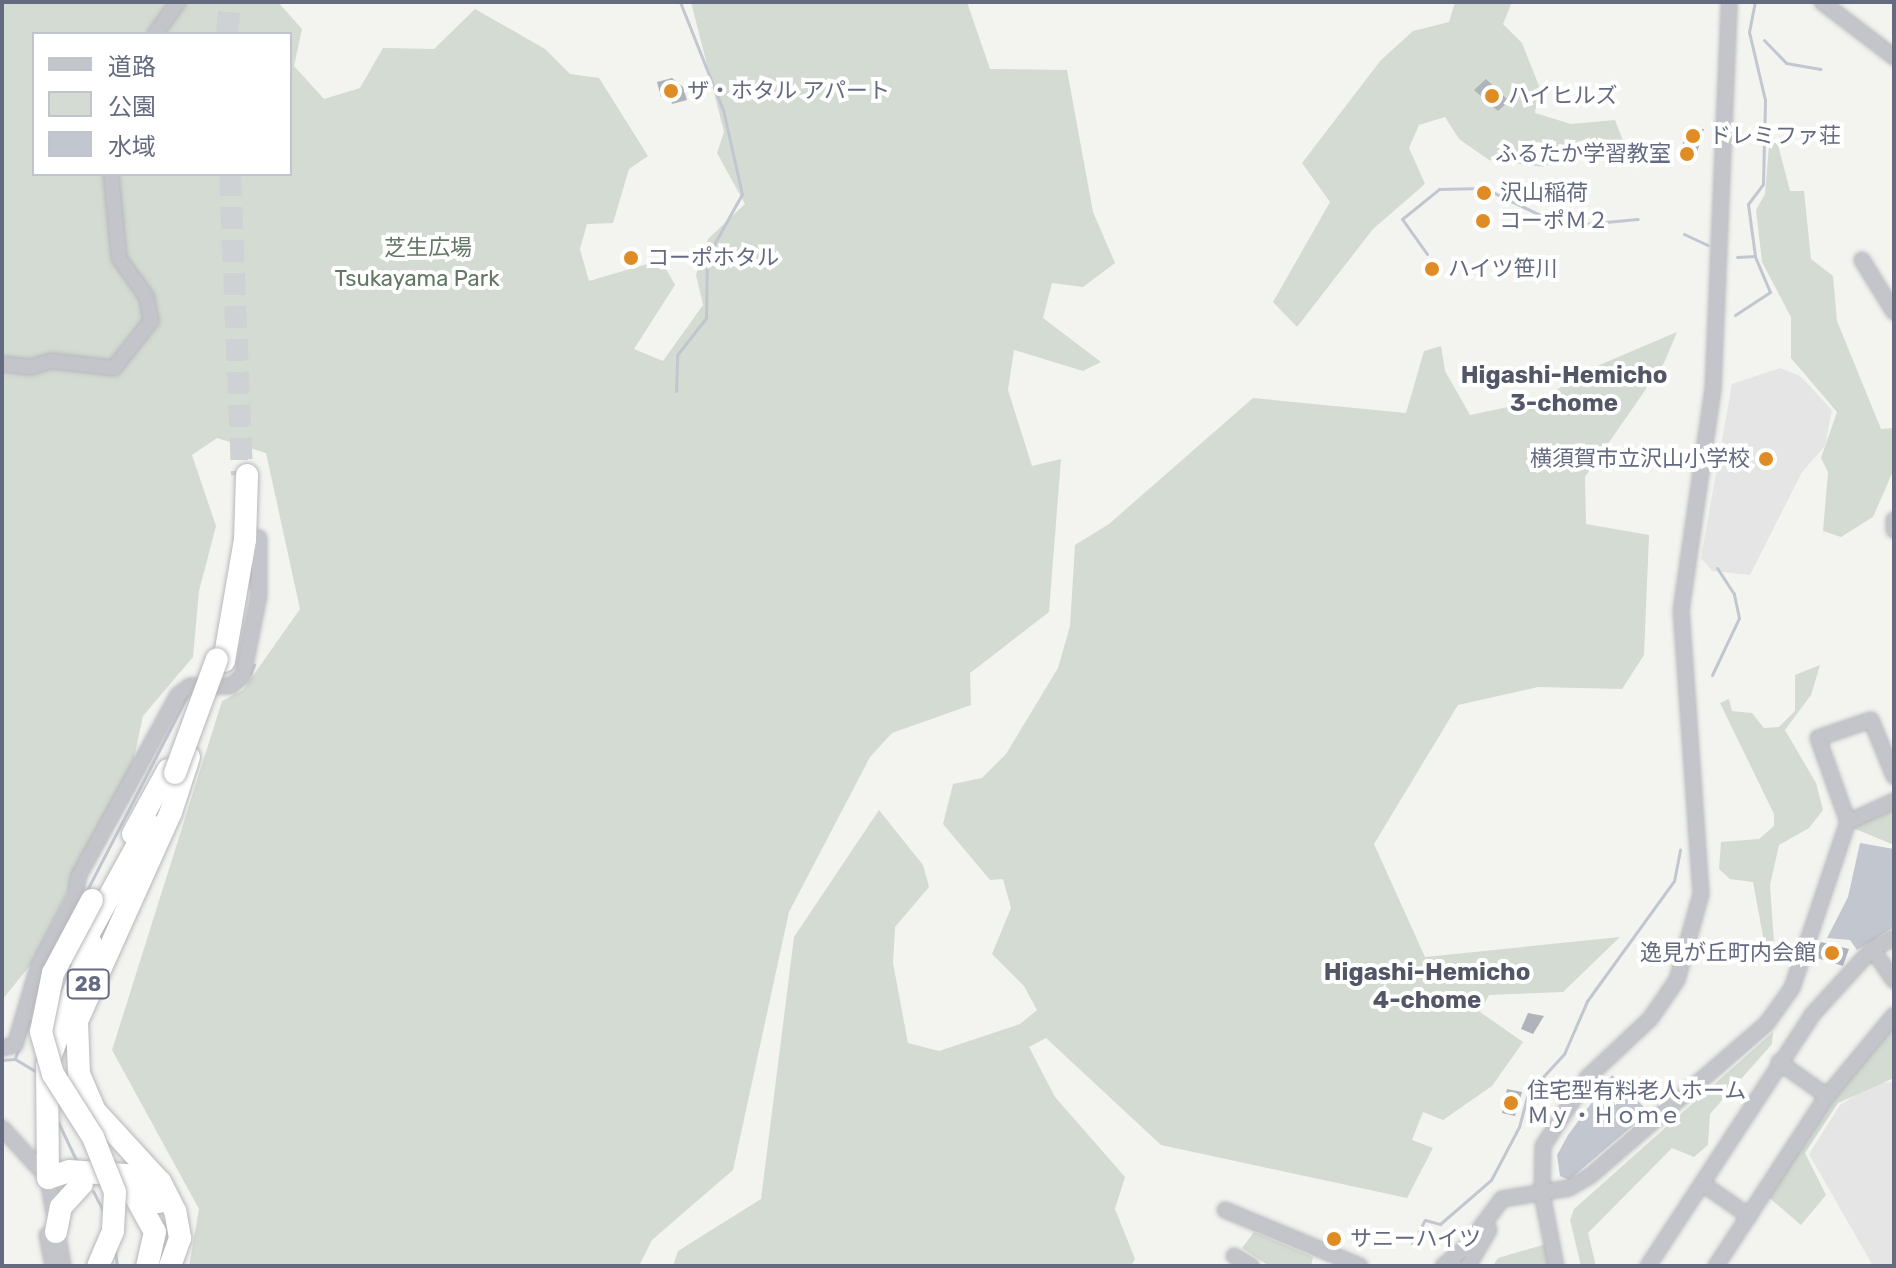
<!DOCTYPE html>
<html>
<head>
<meta charset="utf-8">
<style>
  body { margin:0 }
  #map { position:relative; width:1896px; height:1268px; overflow:hidden; background:#f3f4f0; font-family:Rubik,"Noto Sans JP",sans-serif }
  div>[style] { position:absolute }
  .built>* { inset:0; background:#e4e5e4 }
  .green>* { inset:0; background:#d3dbd2 }
  .water>* { inset:0; background:#c2c7cf }
  .stream>* { height:3px; margin:-1.5px; padding:0 1.5px; transform-origin:1.5px; border-radius:1.5px; background:#c2c7cf }
  .building>* { inset:0; background:#afb3ba }
  .highway-tunnel>* { height:22px; margin-top:-11px; transform-origin:0; background:repeating-linear-gradient(90deg,#cfd2d4 0 22px,transparent 0 33px) }
  .roads { filter:drop-shadow(0 0 2px #b6b7bb) drop-shadow(0 0 2px #b6b7bb) }
  .minor>* { height:14px; margin:-7px; padding:0 7px; transform-origin:7px; border-radius:7px; background:#c4c5ca }
  .highway>* { height:22px; margin:-11px; padding:0 11px; transform-origin:11px; border-radius:11px; background:#fff }
  .bridges { filter:drop-shadow(0 0 2px #b6b7bb) drop-shadow(0 0 2px #b6b7bb) }
  .highway-bridge>* { height:22px; margin:-11px; padding:0 11px; transform-origin:11px; border-radius:11px; background:#fff }
  .dots>* { width:22px; height:22px; translate:-50% -50%; box-sizing:border-box; border:4px solid #fff; border-radius:50% }
  span { translate:-50% -50%; white-space:nowrap; text-align:center; line-height:1.15; -webkit-text-stroke:8px #fff; paint-order:stroke }
  .shield-label span { padding:2px 6px; background:#fff; border:2px solid; border-radius:6px; -webkit-text-stroke-width:0 }
  .shield-label { font-size:20px; color:#646b81; font-weight:700 }
  .poi-label { font-size:22px; color:#646b81 }
  .left { translate:0 -50%; text-align:left }
  .right { translate:-100% -50%; text-align:right }
  .park-label { font-size:22px; color:#627865 }
  .neighbourhood-label { font-size:24px; color:#525666; font-weight:700 }
  .frame { position:absolute; inset:0; border:4px solid #646b81; pointer-events:none }
  .legend { position:absolute; left:32px; top:32px; width:260px; height:144px; box-sizing:border-box; background:#fff; border:2px solid #c1c4cd; margin:0; padding:10px 14px; list-style:none; font-size:24px; color:#646b81 }
  .legend li { display:flex; align-items:center; gap:16px; height:40px }
  .legend b { width:40px; border:2px solid #c1c4cd }
</style>
</head>
<body>
<div id="map">
  <div class="built">
    <i style="clip-path:polygon(1780px 368px,1800px 376px,1832px 410px,1825px 446px,1802px 472px,1750px 575px,1712px 571px,1701px 558px,1732px 384px)"></i>
    <i style="clip-path:polygon(1894px 1082px,1894px 1266px,1873px 1266px,1809px 1154px,1840px 1105px,1875px 1083px)"></i>
  </div>
  <div class="green">
    <i style="clip-path:polygon(evenodd,2px 2px,278px 2px,302px 29px,294px 66px,324px 99px,360px 88px,383px 48px,434px 49px,475px 9px,545px 49px,570px 74px,599px 78px,648px 156px,629px 169px,613px 223px,587px 224px,580px 249px,589px 281px,661px 260px,675px 285px,634px 349px,663px 361px,703px 305px,696px 275px,708px 239px,745px 204px,717px 153px,724px 132px,691px 2px,967px 2px,990px 69px,1067px 70px,1093px 212px,1115px 263px,1083px 287px,1052px 283px,1043px 318px,1101px 362px,1083px 371px,1014px 350px,1008px 390px,1032px 466px,1061px 459px,1049px 612px,970px 673px,971px 705px,892px 733px,870px 757px,789px 912px,733px 1170px,652px 1240px,639px 1266px,189px 1266px,199px 1209px,112px 1050px,222px 701px,243px 690px,300px 609px,266px 453px,217px 438px,192px 455px,216px 526px,199px 591px,193px 657px,143px 716px,133px 763px,32px 963px,2px 1000px,2px 2px,34px 34px,290px 34px,290px 174px,34px 174px,34px 34px)"></i>
    <i style="clip-path:polygon(1455px 2px,1512px 2px,1503px 24px,1522px 43px,1539px 86px,1535px 113px,1571px 124px,1615px 120px,1628px 153px,1564px 155px,1544px 167px,1489px 160px,1459px 139px,1445px 117px,1419px 125px,1409px 148px,1425px 184px,1373px 229px,1297px 327px,1273px 302px,1330px 202px,1302px 163px,1381px 60px,1413px 31px,1449px 22px)"></i>
    <i style="clip-path:polygon(1777px 141px,1790px 191px,1804px 191px,1811px 259px,1833px 276px,1837px 321px,1881px 429px,1894px 428px,1894px 469px,1873px 517px,1841px 537px,1823px 531px,1828px 472px,1821px 458px,1837px 412px,1791px 358px,1791px 317px,1762px 262px,1756px 210px,1765px 194px,1769px 145px)"></i>
    <i style="clip-path:polygon(1677px 332px,1664px 363px,1585px 477px,1586px 524px,1649px 535px,1644px 655px,1622px 689px,1538px 687px,1458px 705px,1374px 844px,1425px 957px,1620px 937px,1563px 992px,1489px 995px,1480px 1012px,1523px 1042px,1492px 1086px,1443px 1120px,1423px 1112px,1412px 1140px,1433px 1148px,1407px 1198px,1161px 1145px,1046px 1038px,1029px 1047px,1055px 1097px,1125px 1177px,1115px 1209px,1135px 1259px,1131px 1266px,673px 1266px,678px 1251px,761px 1199px,794px 937px,879px 810px,923px 865px,929px 887px,895px 927px,893px 963px,908px 1043px,939px 1051px,1020px 1024px,1037px 1010px,1024px 986px,992px 954px,1011px 908px,1003px 879px,990px 880px,943px 824px,953px 784px,982px 778px,1006px 754px,1058px 668px,1070px 626px,1075px 545px,1109px 524px,1253px 398px,1406px 413px,1424px 351px,1441px 346px,1445px 371px,1470px 415px,1542px 400px,1583px 372px)"></i>
    <i style="clip-path:polygon(1820px 665px,1811px 695px,1785px 730px,1816px 783px,1823px 810px,1809px 828px,1779px 845px,1770px 885px,1775px 956px,1767px 958px,1753px 882px,1730px 879px,1719px 869px,1721px 842px,1759px 839px,1774px 826px,1774px 814px,1720px 703px,1729px 699px,1732px 711px,1752px 713px,1764px 728px,1779px 727px,1795px 711px,1795px 675px)"></i>
    <i style="clip-path:polygon(1894px 806px,1894px 845px,1853px 828px,1862px 819px)"></i>
    <i style="clip-path:polygon(1894px 1024px,1894px 1078px,1838px 1103px,1805px 1153px,1826px 1195px,1801px 1225px,1766px 1195px,1821px 1111px)"></i>
    <i style="clip-path:polygon(1773px 1032px,1772px 1044px,1710px 1114px,1708px 1145px,1694px 1157px,1672px 1148px,1588px 1233px,1596px 1266px,1581px 1266px,1570px 1220px,1574px 1209px)"></i>
    <i style="clip-path:polygon(1254px 1232px,1313px 1257px,1311px 1266px,1269px 1266px,1242px 1248px)"></i>
    <i style="clip-path:polygon(1546px 1244px,1550px 1266px,1493px 1266px,1498px 1258px)"></i>
  </div>
  <div class="water">
    <i style="clip-path:polygon(1860px 843px,1894px 849px,1894px 927px,1857px 950px,1850px 940px,1827px 938px,1848px 897px)"></i>
    <i style="clip-path:polygon(1612px 1075px,1649px 1112px,1569px 1180px,1560px 1176px,1557px 1155px,1568px 1135px)"></i>
  </div>
  <div class="stream">
    <i style="left:1764px;top:40px;width:32px;rotate:46deg"></i>
    <i style="left:1786px;top:63px;width:35px;rotate:10deg"></i>
    <i style="left:1684px;top:234px;width:26px;rotate:25deg"></i>
    <i style="left:1427px;top:254px;width:43px;rotate:-125.5deg"></i>
    <i style="left:1402px;top:219px;width:48px;rotate:-39deg"></i>
    <i style="left:1439px;top:189px;width:45px;rotate:-1.3deg"></i>
    <i style="left:1484px;top:188px;width:88px;rotate:25.7deg"></i>
    <i style="left:1563px;top:226px;width:75px;rotate:-5.3deg"></i>
    <i style="left:1737px;top:257px;width:18px;rotate:-3deg"></i>
    <i style="left:1735px;top:315px;width:42px;rotate:-33.3deg"></i>
    <i style="left:1770px;top:292px;width:39px;rotate:-113deg"></i>
    <i style="left:1755px;top:256px;width:52px;rotate:-97.7deg"></i>
    <i style="left:1748px;top:204px;width:25px;rotate:-53deg"></i>
    <i style="left:1763px;top:184px;width:84px;rotate:-88.6deg"></i>
    <i style="left:1765px;top:100px;width:70px;rotate:-103.2deg"></i>
    <i style="left:1749px;top:32px;width:31px;rotate:-79deg"></i>
    <i style="left:676px;top:391px;width:36px;rotate:-88deg"></i>
    <i style="left:677px;top:355px;width:47px;rotate:-51.9deg"></i>
    <i style="left:706px;top:318px;width:61px;rotate:-89.1deg"></i>
    <i style="left:707px;top:257px;width:72px;rotate:-60.9deg"></i>
    <i style="left:742px;top:194px;width:86px;rotate:-102.7deg"></i>
    <i style="left:723px;top:110px;width:116px;rotate:-111.7deg"></i>
    <i style="left:250px;top:674px;width:10px;rotate:-66deg"></i>
    <i style="left:1712px;top:675px;width:63px;rotate:-64.7deg"></i>
    <i style="left:1739px;top:618px;width:25px;rotate:-102deg"></i>
    <i style="left:1734px;top:594px;width:31px;rotate:-123deg"></i>
    <i style="left:86px;top:892px;width:220px;rotate:-62.7deg"></i>
    <i style="left:15px;top:1058px;width:40px;rotate:-69deg"></i>
    <i style="left:2px;top:1060px;width:13px;rotate:-4deg"></i>
    <i style="left:15px;top:1059px;width:27px;rotate:31deg"></i>
    <i style="left:58px;top:1122px;width:44px;rotate:64.6deg"></i>
    <i style="left:93px;top:1191px;width:25px;rotate:63deg"></i>
    <i style="left:1412px;top:1244px;width:27px;rotate:-62deg"></i>
    <i style="left:1425px;top:1220px;width:16px;rotate:15deg"></i>
    <i style="left:1440px;top:1224px;width:67px;rotate:-40.8deg"></i>
    <i style="left:1491px;top:1180px;width:60px;rotate:-62.2deg"></i>
    <i style="left:1519px;top:1127px;width:35px;rotate:-75deg"></i>
    <i style="left:1528px;top:1093px;width:53px;rotate:-47.3deg"></i>
    <i style="left:1564px;top:1054px;width:58px;rotate:-66.5deg"></i>
    <i style="left:1587px;top:1001px;width:148px;rotate:-54.1deg"></i>
    <i style="left:1674px;top:881px;width:32px;rotate:-79deg"></i>
    <i style="left:115px;top:1250px;width:16px;rotate:83deg"></i>
  </div>
  <div class="building">
    <i style="clip-path:polygon(672px 78px,683px 87px,687px 100px,672px 104px,670px 94px,661px 97px,657px 82px)"></i>
    <i style="clip-path:polygon(1486px 79px,1509px 101px,1498px 111px,1474px 90px)"></i>
    <i style="clip-path:polygon(1687px 129px,1704px 129px,1694px 163px,1678px 159px)"></i>
    <i style="clip-path:polygon(1821px 942px,1849px 949px,1843px 966px,1814px 957px)"></i>
    <i style="clip-path:polygon(1528px 1013px,1544px 1016px,1533px 1034px,1521px 1029px)"></i>
    <i style="clip-path:polygon(1507px 1089px,1522px 1092px,1515px 1116px,1502px 1113px)"></i>
  </div>
  <div class="highway-tunnel">
    <i style="left:227px;top:34px;width:32px;rotate:-85deg"></i>
    <i style="left:230px;top:174px;width:301px;rotate:87.7deg"></i>
  </div>
  <div class="roads">
    <div class="minor">
      <i style="left:1822px;top:2px;width:91px;rotate:37.4deg"></i>
      <i style="left:155px;top:34px;width:39px;rotate:-54deg"></i>
      <i style="left:1862px;top:260px;width:61px;rotate:58.4deg"></i>
      <i style="left:2px;top:364px;width:29px;rotate:6deg"></i>
      <i style="left:31px;top:367px;width:21px;rotate:-17deg"></i>
      <i style="left:51px;top:361px;width:63px;rotate:6.3deg"></i>
      <i style="left:114px;top:368px;width:60px;rotate:-51.8deg"></i>
      <i style="left:151px;top:321px;width:25px;rotate:-101deg"></i>
      <i style="left:146px;top:296px;width:47px;rotate:-125.4deg"></i>
      <i style="left:119px;top:258px;width:84px;rotate:-95.4deg"></i>
      <i style="left:1894px;top:520px;width:10px;rotate:90deg"></i>
      <i style="left:1848px;top:822px;width:89px;rotate:-109.7deg"></i>
      <i style="left:1818px;top:738px;width:56px;rotate:-18.8deg"></i>
      <i style="left:1871px;top:720px;width:61px;rotate:67.7deg"></i>
      <i style="left:1872px;top:949px;width:38px;rotate:55deg"></i>
      <i style="left:2px;top:1048px;width:13px;rotate:-13deg"></i>
      <i style="left:15px;top:1045px;width:81px;rotate:-73.6deg"></i>
      <i style="left:38px;top:967px;width:82px;rotate:-62.5deg"></i>
      <i style="left:76px;top:894px;width:17px;rotate:-83deg"></i>
      <i style="left:78px;top:877px;width:208px;rotate:-61.2deg"></i>
      <i style="left:178px;top:695px;width:15px;rotate:-37deg"></i>
      <i style="left:190px;top:686px;width:41px"></i>
      <i style="left:231px;top:686px;width:16px;rotate:-40deg"></i>
      <i style="left:243px;top:676px;width:83px;rotate:-78.8deg"></i>
      <i style="left:259px;top:595px;width:57px;rotate:-90deg"></i>
      <i style="left:1779px;top:1062px;width:59px;rotate:35.3deg"></i>
      <i style="left:2px;top:1128px;width:68px;rotate:47.4deg"></i>
      <i style="left:48px;top:1178px;width:89px;rotate:80.3deg"></i>
      <i style="left:1703px;top:1184px;width:56px;rotate:34.8deg"></i>
      <i style="left:1225px;top:1210px;width:146px;rotate:22.5deg"></i>
      <i style="left:47px;top:1235px;width:32px;rotate:79deg"></i>
      <i style="left:1234px;top:1256px;width:20px;rotate:30deg"></i>
      <i style="left:1443px;top:1266px;width:31px;rotate:-40deg"></i>
      <i style="left:1467px;top:1246px;width:59px;rotate:-53.3deg"></i>
      <i style="left:1502px;top:1199px;width:68px;rotate:-9.3deg"></i>
      <i style="left:1569px;top:1188px;width:24px;rotate:-30deg"></i>
      <i style="left:1590px;top:1176px;width:234px;rotate:-40.8deg"></i>
      <i style="left:1767px;top:1023px;width:43px;rotate:-54.5deg"></i>
      <i style="left:1792px;top:988px;width:175px;rotate:-71.4deg"></i>
      <i style="left:1848px;top:822px;width:51px;rotate:-24.5deg"></i>
      <i style="left:1468px;top:1266px;width:42px;rotate:-59.7deg"></i>
      <i style="left:1556px;top:1266px;width:73px;rotate:-101deg"></i>
      <i style="left:1542px;top:1194px;width:48px;rotate:-88.8deg"></i>
      <i style="left:1543px;top:1146px;width:82px;rotate:-56.9deg"></i>
      <i style="left:1588px;top:1077px;width:85px;rotate:-43.1deg"></i>
      <i style="left:1650px;top:1019px;width:47px;rotate:-55.3deg"></i>
      <i style="left:1677px;top:980px;width:89px;rotate:-74.4deg"></i>
      <i style="left:1701px;top:894px;width:284px;rotate:-94deg"></i>
      <i style="left:1681px;top:611px;width:223px;rotate:-81.8deg"></i>
      <i style="left:1713px;top:390px;width:388px;rotate:-87.6deg"></i>
      <i style="left:1648px;top:1266px;width:300px;rotate:-56.8deg"></i>
      <i style="left:1812px;top:1015px;width:89px;rotate:-47.7deg"></i>
      <i style="left:1872px;top:949px;width:25px;rotate:-27deg"></i>
      <i style="left:1716px;top:1266px;width:203px;rotate:-56.9deg"></i>
      <i style="left:1827px;top:1096px;width:105px;rotate:-50.4deg"></i>
    </div>
    <div class="highway">
      <i style="left:224px;top:661px;width:123px;rotate:-80.2deg"></i>
      <i style="left:245px;top:540px;width:65px;rotate:-88.2deg"></i>
      <i style="left:133px;top:834px;width:73px;rotate:-61.3deg"></i>
      <i style="left:77px;top:955px;width:149px;rotate:-61.2deg"></i>
      <i style="left:48px;top:1178px;width:112px;rotate:-90.5deg"></i>
      <i style="left:47px;top:1066px;width:130px;rotate:-70.2deg"></i>
      <i style="left:48px;top:1178px;width:22px;rotate:-18deg"></i>
      <i style="left:69px;top:1171px;width:57px;rotate:4deg"></i>
      <i style="left:126px;top:1175px;width:42px;rotate:40.2deg"></i>
      <i style="left:134px;top:1194px;width:43px;rotate:61.1deg"></i>
      <i style="left:155px;top:1232px;width:35px;rotate:103deg"></i>
      <i style="left:56px;top:1232px;width:25px;rotate:-79deg"></i>
      <i style="left:61px;top:1207px;width:31px;rotate:-48deg"></i>
      <i style="left:170px;top:1266px;width:30px;rotate:-70deg"></i>
      <i style="left:180px;top:1238px;width:27px;rotate:-100deg"></i>
      <i style="left:175px;top:1211px;width:33px;rotate:-117deg"></i>
      <i style="left:160px;top:1182px;width:96px;rotate:-132.5deg"></i>
      <i style="left:95px;top:1111px;width:40px;rotate:-113.4deg"></i>
      <i style="left:79px;top:1074px;width:53px;rotate:-92.2deg"></i>
      <i style="left:77px;top:1021px;width:229px;rotate:-65.8deg"></i>
      <i style="left:171px;top:812px;width:58px;rotate:-71.9deg"></i>
    </div>
  </div>
  <div class="bridges">
    <div class="highway-bridge">
      <i style="left:175px;top:773px;width:121px;rotate:-69.8deg"></i>
      <i style="left:92px;top:900px;width:83px;rotate:118.1deg"></i>
      <i style="left:53px;top:973px;width:60px;rotate:101.5deg"></i>
      <i style="left:41px;top:1032px;width:44px;rotate:74.1deg"></i>
      <i style="left:53px;top:1074px;width:75px;rotate:57.6deg"></i>
      <i style="left:93px;top:1137px;width:59px;rotate:68.2deg"></i>
      <i style="left:115px;top:1192px;width:39px;rotate:93deg"></i>
      <i style="left:113px;top:1231px;width:38px;rotate:113deg"></i>
    </div>
  </div>
  <div class="dots">
    <i style="left:671px;top:91px;background:#e08c25"></i>
    <i style="left:1492px;top:96px;background:#e08c25"></i>
    <i style="left:1693px;top:136px;background:#e08c25"></i>
    <i style="left:1687px;top:154px;background:#e08c25"></i>
    <i style="left:1484px;top:193px;background:#e08c25"></i>
    <i style="left:1483px;top:221px;background:#e08c25"></i>
    <i style="left:631px;top:258px;background:#e08c25"></i>
    <i style="left:1432px;top:269px;background:#e08c25"></i>
    <i style="left:1766px;top:459px;background:#e08c25"></i>
    <i style="left:1832px;top:953px;background:#e08c25"></i>
    <i style="left:1511px;top:1103px;background:#e08c25"></i>
    <i style="left:1334px;top:1239px;background:#e08c25"></i>
  </div>
  <div class="shield-label">
    <span style="left:88px;top:984px">28</span>
  </div>
  <div class="poi-label">
    <span class="left" style="left:687px;top:91px">ザ・ホタル アパート</span>
    <span class="left" style="left:1508px;top:96px">ハイヒルズ</span>
    <span class="left" style="left:1709px;top:136px">ドレミファ荘</span>
    <span class="right" style="left:1671px;top:154px">ふるたか学習教室</span>
    <span class="left" style="left:1500px;top:193px">沢山稲荷</span>
    <span class="left" style="left:1499px;top:221px">コーポＭ２</span>
    <span class="left" style="left:647px;top:258px">コーポホタル</span>
    <span class="left" style="left:1448px;top:269px">ハイツ笹川</span>
    <span class="right" style="left:1750px;top:459px">横須賀市立沢山小学校</span>
    <span class="right" style="left:1816px;top:953px">逸見が丘町内会館</span>
    <span class="left" style="left:1527px;top:1103px">住宅型有料老人ホーム<br>Ｍｙ・Ｈｏｍｅ</span>
    <span class="left" style="left:1350px;top:1239px">サニーハイツ</span>
  </div>
  <div class="park-label">
    <span style="left:428px;top:248px">芝生広場</span>
    <span style="left:417px;top:279px">Tsukayama Park</span>
  </div>
  <div class="neighbourhood-label">
    <span style="left:1564px;top:390px">Higashi-Hemicho<br>3-chome</span>
    <span style="left:1427px;top:987px">Higashi-Hemicho<br>4-chome</span>
  </div>
  <div class="frame"></div>
  <ul class="legend">
  <li><b style="height:10px;background:#c4c5ca"></b>道路</li>
  <li><b style="height:22px;background:#d3dbd2"></b>公園</li>
  <li><b style="height:22px;background:#c2c7cf"></b>水域</li>
  </ul>
</div>
</body>
</html>
